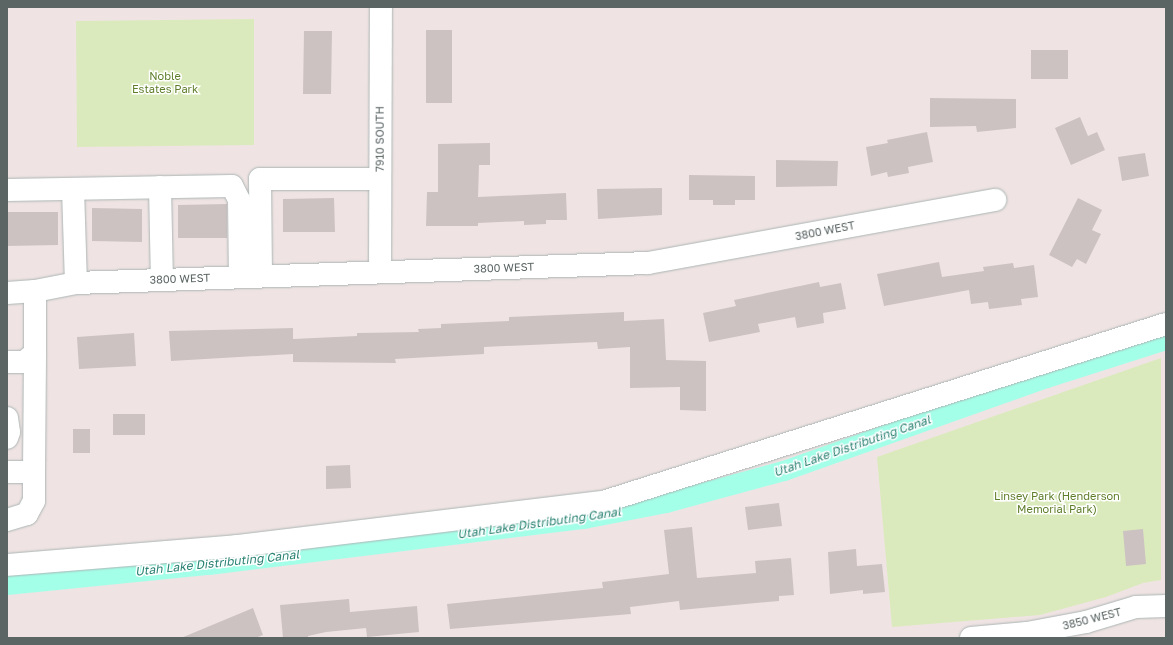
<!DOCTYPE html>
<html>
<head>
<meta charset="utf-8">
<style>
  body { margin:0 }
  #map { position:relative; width:1173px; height:645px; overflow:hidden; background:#efe4e3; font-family:"Golos Text",sans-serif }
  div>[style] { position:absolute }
  .green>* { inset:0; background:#dbeabd }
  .canal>* { height:20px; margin:-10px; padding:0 10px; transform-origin:10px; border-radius:10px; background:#a4ffe9 }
  .building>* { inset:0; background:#cdc2c2 }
  .roads { filter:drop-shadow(0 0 1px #acb5b5) drop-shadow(0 0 1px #acb5b5) }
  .minor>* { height:22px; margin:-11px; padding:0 11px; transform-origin:11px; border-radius:11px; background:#fff }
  span { translate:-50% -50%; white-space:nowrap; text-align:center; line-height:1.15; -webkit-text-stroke:3px #fff; paint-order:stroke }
  .park-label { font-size:11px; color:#5f7e2a }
  .street-label { font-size:11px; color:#5b6564 }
  .water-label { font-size:12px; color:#2a8374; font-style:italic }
  .frame { position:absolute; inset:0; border:8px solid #5b6564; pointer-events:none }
</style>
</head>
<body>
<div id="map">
  <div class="green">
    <i style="clip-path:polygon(254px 19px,254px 145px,77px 147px,76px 21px)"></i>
    <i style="clip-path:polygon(1161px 358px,1161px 580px,1143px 583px,1106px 597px,1040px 615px,892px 627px,877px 457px)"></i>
  </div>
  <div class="canal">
    <i style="left:7px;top:585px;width:203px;rotate:-5.7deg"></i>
    <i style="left:209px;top:565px;width:378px;rotate:-7deg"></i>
    <i style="left:584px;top:519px;width:84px;rotate:-11deg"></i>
    <i style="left:666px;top:503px;width:122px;rotate:-15.2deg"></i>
    <i style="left:784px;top:471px;width:279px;rotate:-19.5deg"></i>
    <i style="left:1047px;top:378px;width:125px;rotate:-17.7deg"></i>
  </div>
  <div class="building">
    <i style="clip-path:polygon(426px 30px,452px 30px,452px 103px,426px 103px)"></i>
    <i style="clip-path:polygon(304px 31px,332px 31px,331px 94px,303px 94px)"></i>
    <i style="clip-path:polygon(1031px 50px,1068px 50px,1068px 79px,1031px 79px)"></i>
    <i style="clip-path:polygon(930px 98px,1016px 99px,1016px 128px,977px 132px,976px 126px,930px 127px)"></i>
    <i style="clip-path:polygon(1080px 117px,1088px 136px,1097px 132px,1105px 150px,1071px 165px,1055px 128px)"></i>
    <i style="clip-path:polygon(927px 132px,933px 162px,908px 167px,909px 173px,888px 177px,887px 172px,871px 176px,866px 147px,888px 143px,887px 140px)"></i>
    <i style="clip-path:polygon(490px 143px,490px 165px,479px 165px,478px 197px,566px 193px,567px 220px,546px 220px,546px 224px,524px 225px,524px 221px,478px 223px,478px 226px,426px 226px,427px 192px,438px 192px,438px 144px)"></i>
    <i style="clip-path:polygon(1145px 153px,1149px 176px,1122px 181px,1118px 157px)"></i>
    <i style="clip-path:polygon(776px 160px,838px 161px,837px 186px,776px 187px)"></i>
    <i style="clip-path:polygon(689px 175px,755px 176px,755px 200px,735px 200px,735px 205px,713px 205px,713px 200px,689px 200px)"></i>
    <i style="clip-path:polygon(662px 188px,662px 215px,598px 219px,597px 189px)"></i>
    <i style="clip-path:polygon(334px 198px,335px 232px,283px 232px,283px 199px)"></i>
    <i style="clip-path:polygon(1078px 198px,1102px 210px,1092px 230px,1101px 234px,1086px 264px,1077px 259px,1072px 267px,1049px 255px)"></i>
    <i style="clip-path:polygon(227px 204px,227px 238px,178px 238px,178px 205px)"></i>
    <i style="clip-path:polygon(92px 208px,142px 209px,142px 242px,92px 241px)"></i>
    <i style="clip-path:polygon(7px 212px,58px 212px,58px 245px,7px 246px)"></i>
    <i style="clip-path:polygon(939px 262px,942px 277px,984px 271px,983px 267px,1013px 263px,1014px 268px,1034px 265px,1038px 297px,1021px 299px,1022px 305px,989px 309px,988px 302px,971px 304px,969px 290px,884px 306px,877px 274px)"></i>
    <i style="clip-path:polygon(819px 282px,820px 287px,841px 283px,846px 309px,823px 313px,824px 323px,797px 328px,795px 317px,758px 324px,760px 332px,709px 342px,703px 313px,736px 306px,734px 300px)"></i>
    <i style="clip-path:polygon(624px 312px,624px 321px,664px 319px,666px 360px,706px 361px,706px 411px,680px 410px,680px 387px,630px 388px,630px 347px,598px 349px,597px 342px,484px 347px,484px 354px,395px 359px,396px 363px,293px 362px,293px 354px,171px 361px,169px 331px,293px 328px,293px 339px,357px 336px,357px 333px,419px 332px,418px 329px,441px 328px,441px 324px,509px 321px,509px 317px)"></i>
    <i style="clip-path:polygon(134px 333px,136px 366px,79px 369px,77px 337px)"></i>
    <i style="clip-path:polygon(113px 414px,145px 414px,145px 435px,113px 435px)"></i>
    <i style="clip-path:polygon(73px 429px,90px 429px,90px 453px,73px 453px)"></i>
    <i style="clip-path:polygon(350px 465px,351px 488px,326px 489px,326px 466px)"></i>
    <i style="clip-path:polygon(779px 503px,782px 526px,748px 530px,745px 507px)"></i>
    <i style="clip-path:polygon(692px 527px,697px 578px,756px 573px,755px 561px,791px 558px,794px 595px,779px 596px,779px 601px,680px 610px,679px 601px,630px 607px,631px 614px,450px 629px,447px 604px,603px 588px,602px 582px,669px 574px,664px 530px)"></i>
    <i style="clip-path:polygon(1143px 529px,1146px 564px,1126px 566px,1123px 531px)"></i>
    <i style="clip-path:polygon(856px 549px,857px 566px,882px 564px,885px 592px,863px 594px,863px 590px,830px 594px,828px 552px)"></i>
    <i style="clip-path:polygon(349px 599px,350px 612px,417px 606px,419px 632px,367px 637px,366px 628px,326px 632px,308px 636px,308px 638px,283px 638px,280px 605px)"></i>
    <i style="clip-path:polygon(253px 608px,263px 635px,255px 638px,181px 638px)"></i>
  </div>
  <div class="roads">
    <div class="minor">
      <i style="left:160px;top:187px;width:93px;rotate:88.8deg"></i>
      <i style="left:73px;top:189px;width:94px;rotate:88.2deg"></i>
      <i style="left:7px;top:190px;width:225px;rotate:-1deg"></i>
      <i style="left:232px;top:186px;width:16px;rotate:63deg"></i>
      <i style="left:239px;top:200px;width:77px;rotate:89.3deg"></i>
      <i style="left:380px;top:272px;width:265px;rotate:-89.8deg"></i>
      <i style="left:261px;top:276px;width:97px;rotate:-90.6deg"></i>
      <i style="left:260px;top:179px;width:120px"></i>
      <i style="left:7px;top:293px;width:28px;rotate:-4deg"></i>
      <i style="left:35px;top:291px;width:42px;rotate:-11deg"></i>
      <i style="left:76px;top:283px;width:572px;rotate:-2deg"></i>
      <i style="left:648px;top:263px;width:353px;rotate:-10.3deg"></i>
      <i style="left:7px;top:362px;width:17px"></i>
      <i style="left:24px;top:362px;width:14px;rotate:-39deg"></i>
      <i style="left:35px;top:353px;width:62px;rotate:-90deg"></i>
      <i style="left:7px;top:418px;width:14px;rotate:82deg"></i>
      <i style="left:9px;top:432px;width:6px;rotate:108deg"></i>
      <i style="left:7px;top:472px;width:27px"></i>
      <i style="left:34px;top:472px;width:119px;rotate:-89.5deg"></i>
      <i style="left:7px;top:520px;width:21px;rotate:-17deg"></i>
      <i style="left:27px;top:514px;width:15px;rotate:-62deg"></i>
      <i style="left:34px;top:501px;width:29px;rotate:-90deg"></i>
      <i style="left:7px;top:565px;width:231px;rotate:-4.7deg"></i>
      <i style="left:237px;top:546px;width:369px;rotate:-6.9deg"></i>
      <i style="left:603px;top:502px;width:590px;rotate:-17.55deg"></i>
      <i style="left:971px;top:638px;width:56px;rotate:-5.1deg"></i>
      <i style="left:1027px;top:633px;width:60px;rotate:-10.6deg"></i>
      <i style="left:1086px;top:622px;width:52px;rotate:-16.7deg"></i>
      <i style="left:1136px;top:607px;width:30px;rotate:-2deg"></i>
    </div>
  </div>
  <div class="park-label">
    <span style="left:165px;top:83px">Noble<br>Estates Park</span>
    <span style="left:1057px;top:503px">Linsey Park (Henderson<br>Memorial Park)</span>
  </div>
  <div class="street-label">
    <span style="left:380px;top:139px;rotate:-90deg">7910 SOUTH</span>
    <span style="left:825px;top:231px;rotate:-11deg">3800 WEST</span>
    <span style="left:504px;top:268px;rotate:-2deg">3800 WEST</span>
    <span style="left:180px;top:279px;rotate:-2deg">3800 WEST</span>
    <span style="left:1092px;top:619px;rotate:-14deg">3850 WEST</span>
  </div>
  <div class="water-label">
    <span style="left:852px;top:446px;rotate:-19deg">Utah Lake Distributing Canal</span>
    <span style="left:539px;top:523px;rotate:-8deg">Utah Lake Distributing Canal</span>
    <span style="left:217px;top:563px;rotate:-6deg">Utah Lake Distributing Canal</span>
  </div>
  <div class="frame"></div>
</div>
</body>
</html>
